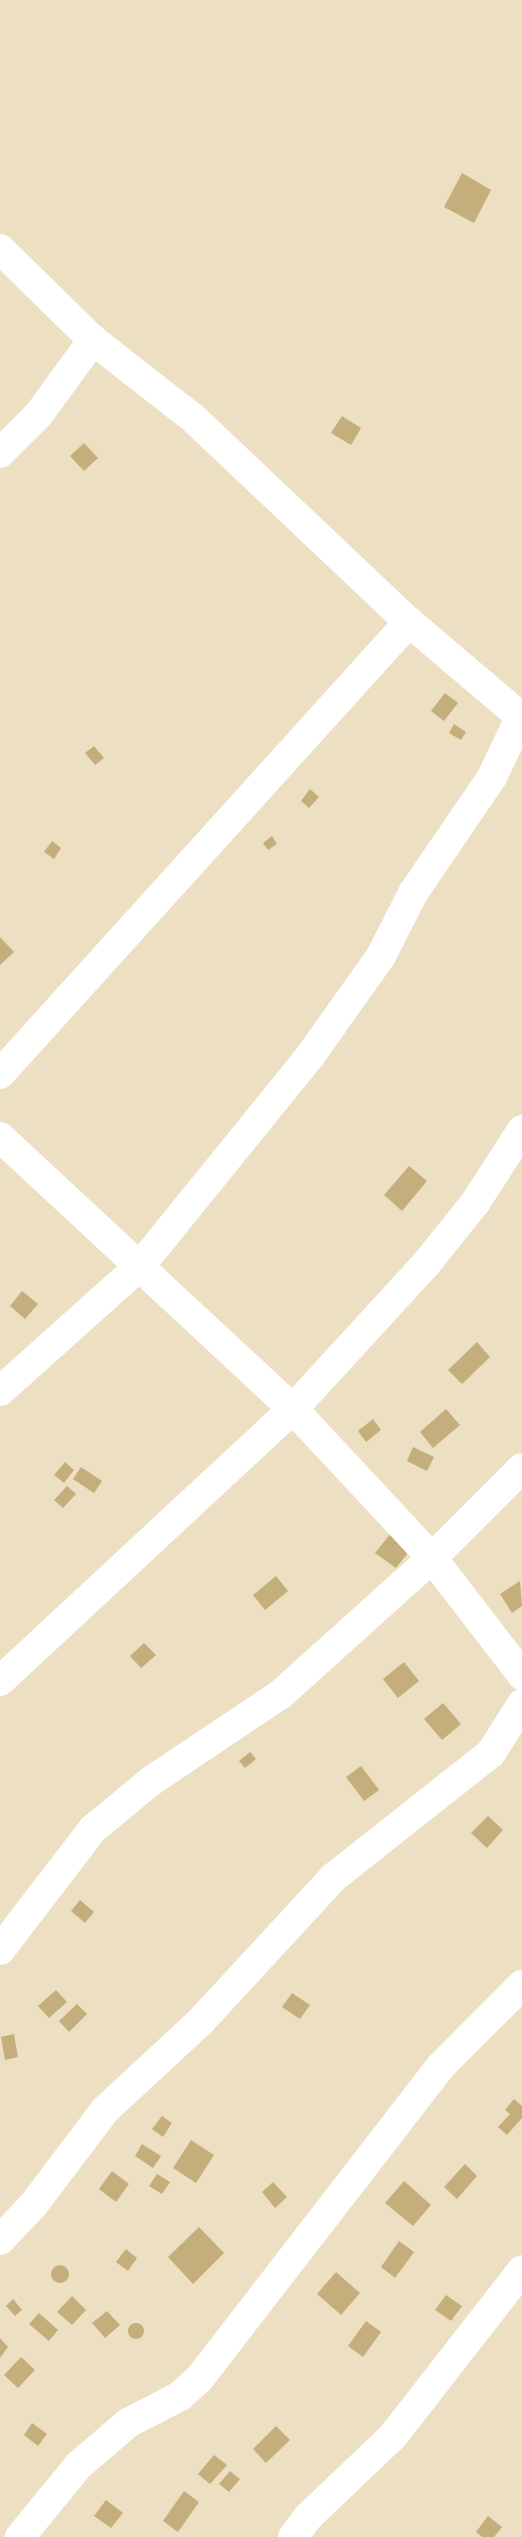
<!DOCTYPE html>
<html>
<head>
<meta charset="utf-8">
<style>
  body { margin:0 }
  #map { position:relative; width:522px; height:2537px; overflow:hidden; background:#ecdfc2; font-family:"DejaVu Sans",sans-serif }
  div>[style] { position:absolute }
  .building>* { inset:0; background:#c4ae7b }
  .round { border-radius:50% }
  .minor>* { height:30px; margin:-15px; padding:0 15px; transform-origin:15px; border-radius:15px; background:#fff }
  span { translate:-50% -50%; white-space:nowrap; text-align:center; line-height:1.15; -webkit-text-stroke:6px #ecdfc2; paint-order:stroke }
</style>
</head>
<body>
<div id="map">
  <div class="building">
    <i style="clip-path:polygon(462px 173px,491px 190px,474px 223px,444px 207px)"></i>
    <i style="clip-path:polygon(342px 416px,361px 428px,351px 445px,331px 433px)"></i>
    <i style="clip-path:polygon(84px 443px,98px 458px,84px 471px,70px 456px)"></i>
    <i style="clip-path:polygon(445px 693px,458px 703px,444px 721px,431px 711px)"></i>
    <i style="clip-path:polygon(454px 724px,466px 732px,461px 740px,449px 733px)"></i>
    <i style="clip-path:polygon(94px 746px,104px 758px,95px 765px,85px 753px)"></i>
    <i style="clip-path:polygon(310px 789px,319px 797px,309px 808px,301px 801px)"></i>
    <i style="clip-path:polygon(272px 836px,277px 844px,268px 850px,263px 843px)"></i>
    <i style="clip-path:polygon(52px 841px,61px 848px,54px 859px,44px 852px)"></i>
    <i style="clip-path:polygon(0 937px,14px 952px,0 965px)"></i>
    <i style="clip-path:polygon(409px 1166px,427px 1181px,402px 1211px,384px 1195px)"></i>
    <i style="clip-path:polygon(22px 1291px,38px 1304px,25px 1319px,10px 1306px)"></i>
    <i style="clip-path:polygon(477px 1342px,490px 1357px,462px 1384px,448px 1370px)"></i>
    <i style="clip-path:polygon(446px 1409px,460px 1425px,433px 1448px,420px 1432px)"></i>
    <i style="clip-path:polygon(373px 1419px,381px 1430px,366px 1442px,358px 1431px)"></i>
    <i style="clip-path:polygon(413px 1447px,434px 1457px,427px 1471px,407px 1461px)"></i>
    <i style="clip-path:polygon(65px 1462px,74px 1470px,64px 1483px,54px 1475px)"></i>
    <i style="clip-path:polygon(81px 1467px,102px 1481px,94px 1493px,73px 1479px)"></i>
    <i style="clip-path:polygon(67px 1486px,76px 1494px,63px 1508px,54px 1500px)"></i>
    <i style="clip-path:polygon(391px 1533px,411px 1549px,396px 1568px,375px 1553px)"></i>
    <i style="clip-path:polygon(276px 1576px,288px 1591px,265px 1610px,253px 1595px)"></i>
    <i style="clip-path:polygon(520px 1581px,522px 1606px,512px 1613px,500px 1594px)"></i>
    <i style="clip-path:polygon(144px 1643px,156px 1655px,141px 1668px,130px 1656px)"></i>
    <i style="clip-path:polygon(404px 1662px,419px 1681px,398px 1698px,383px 1679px)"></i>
    <i style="clip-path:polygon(443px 1703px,461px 1724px,442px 1740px,424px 1719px)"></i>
    <i style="clip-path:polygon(250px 1752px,256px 1759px,245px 1768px,239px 1761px)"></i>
    <i style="clip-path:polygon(361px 1766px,379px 1790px,364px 1801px,346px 1777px)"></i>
    <i style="clip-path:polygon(488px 1816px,503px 1830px,487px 1848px,471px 1833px)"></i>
    <i style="clip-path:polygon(80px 1900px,94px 1912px,85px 1923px,71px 1911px)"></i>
    <i style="clip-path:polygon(56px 1990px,67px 2002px,49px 2018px,38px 2006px)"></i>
    <i style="clip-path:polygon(292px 1993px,310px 2005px,300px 2019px,282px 2007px)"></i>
    <i style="clip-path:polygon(77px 2004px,87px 2014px,69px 2032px,59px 2021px)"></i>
    <i style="clip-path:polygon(14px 2034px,18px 2057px,5px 2060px,1px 2037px)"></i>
    <i style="clip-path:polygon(514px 2099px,522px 2106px,522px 2118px,507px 2135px,498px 2127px,510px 2114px,505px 2110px)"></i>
    <i style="clip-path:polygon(162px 2116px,172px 2123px,163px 2137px,152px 2129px)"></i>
    <i style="clip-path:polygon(191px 2140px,214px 2155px,196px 2183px,173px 2168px)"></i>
    <i style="clip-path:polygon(142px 2144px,161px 2156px,153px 2168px,135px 2156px)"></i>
    <i style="clip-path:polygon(465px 2164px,477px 2176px,457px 2199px,444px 2187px)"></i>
    <i style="clip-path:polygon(112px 2171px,129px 2184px,116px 2202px,99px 2189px)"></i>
    <i style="clip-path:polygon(157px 2174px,170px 2182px,162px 2194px,149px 2186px)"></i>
    <i style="clip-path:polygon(404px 2181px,431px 2205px,413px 2226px,385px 2203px)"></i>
    <i style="clip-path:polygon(273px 2182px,287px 2197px,275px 2208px,262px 2192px)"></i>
    <i style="clip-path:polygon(199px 2227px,224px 2253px,193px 2284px,168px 2257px)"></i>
    <i style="clip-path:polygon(399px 2241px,414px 2252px,395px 2278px,381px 2267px)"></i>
    <i style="clip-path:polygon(126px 2249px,137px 2258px,128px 2271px,116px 2262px)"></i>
    <i class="round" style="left:51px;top:2265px;width:18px;height:18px"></i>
    <i style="clip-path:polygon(336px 2272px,360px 2293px,341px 2315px,317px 2294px)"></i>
    <i style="clip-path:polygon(446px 2295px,462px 2306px,451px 2321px,435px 2310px)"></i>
    <i style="clip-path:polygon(72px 2296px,86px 2310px,72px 2325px,57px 2312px)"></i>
    <i style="clip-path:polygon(13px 2299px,22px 2310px,15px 2316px,6px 2306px)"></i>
    <i style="clip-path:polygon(107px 2311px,120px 2325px,105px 2338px,92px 2323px)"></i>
    <i style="clip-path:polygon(39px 2313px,58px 2330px,49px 2341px,29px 2324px)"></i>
    <i style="clip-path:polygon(366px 2321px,381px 2332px,363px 2357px,348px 2346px)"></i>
    <i class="round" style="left:128px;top:2323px;width:16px;height:16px"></i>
    <i style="clip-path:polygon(0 2338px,8px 2347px,0 2358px)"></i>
    <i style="clip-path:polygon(21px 2357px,35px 2370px,18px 2388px,4px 2375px)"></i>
    <i style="clip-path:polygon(32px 2423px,47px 2434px,38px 2446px,24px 2435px)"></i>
    <i style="clip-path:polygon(276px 2426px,290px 2440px,266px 2463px,253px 2449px)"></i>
    <i style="clip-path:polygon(214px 2455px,227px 2465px,210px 2484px,198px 2474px)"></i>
    <i style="clip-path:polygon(230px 2471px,240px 2479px,229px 2492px,219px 2484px)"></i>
    <i style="clip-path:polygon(184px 2491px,199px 2502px,178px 2532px,163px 2521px)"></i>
    <i style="clip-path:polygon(106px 2500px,123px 2513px,111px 2528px,94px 2516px)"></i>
    <i style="clip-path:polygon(488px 2516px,502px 2527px,494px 2537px,482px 2537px,476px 2532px)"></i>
  </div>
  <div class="minor">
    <i style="left:0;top:249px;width:130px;rotate:44.4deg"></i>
    <i style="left:93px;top:340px;width:127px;rotate:38deg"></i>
    <i style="left:193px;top:418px;width:297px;rotate:43.4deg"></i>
    <i style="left:409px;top:622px;width:147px;rotate:40.3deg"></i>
    <i style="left:0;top:453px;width:55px;rotate:-45deg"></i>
    <i style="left:39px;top:414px;width:92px;rotate:-53.9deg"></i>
    <i style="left:0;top:1074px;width:610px;rotate:-47.86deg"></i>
    <i style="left:0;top:1137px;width:400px;rotate:42.9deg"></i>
    <i style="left:293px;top:1409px;width:204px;rotate:47deg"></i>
    <i style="left:432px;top:1558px;width:148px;rotate:52.4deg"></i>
    <i style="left:0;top:1391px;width:188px;rotate:-41.8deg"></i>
    <i style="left:140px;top:1266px;width:270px;rotate:-51deg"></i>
    <i style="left:310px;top:1056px;width:123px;rotate:-54.6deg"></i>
    <i style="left:381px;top:956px;width:71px;rotate:-63.1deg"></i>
    <i style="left:413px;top:893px;width:140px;rotate:-55.7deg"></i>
    <i style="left:492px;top:777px;width:70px;rotate:-64.5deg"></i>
    <i style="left:0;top:1681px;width:400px;rotate:-42.9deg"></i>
    <i style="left:293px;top:1409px;width:197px;rotate:-47.5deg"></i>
    <i style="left:426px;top:1264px;width:78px;rotate:-51.2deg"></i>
    <i style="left:475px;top:1203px;width:87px;rotate:-57.2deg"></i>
    <i style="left:0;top:1950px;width:153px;rotate:-52.5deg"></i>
    <i style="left:93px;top:1829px;width:75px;rotate:-39.6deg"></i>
    <i style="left:151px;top:1781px;width:156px;rotate:-33.8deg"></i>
    <i style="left:281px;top:1694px;width:203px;rotate:-42deg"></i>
    <i style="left:432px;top:1558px;width:127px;rotate:-45deg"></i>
    <i style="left:0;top:2240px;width:50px;rotate:-46.6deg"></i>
    <i style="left:34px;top:2204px;width:118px;rotate:-52.9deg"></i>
    <i style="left:105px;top:2110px;width:131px;rotate:-42.8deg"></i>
    <i style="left:201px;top:2021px;width:196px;rotate:-47.3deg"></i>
    <i style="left:334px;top:1877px;width:200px;rotate:-38.3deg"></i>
    <i style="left:491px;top:1753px;width:58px;rotate:-57.7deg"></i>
    <i style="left:20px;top:2537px;width:93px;rotate:-50.7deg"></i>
    <i style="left:79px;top:2465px;width:65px;rotate:-40.6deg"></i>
    <i style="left:128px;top:2423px;width:59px;rotate:-27.4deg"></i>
    <i style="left:180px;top:2396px;width:25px;rotate:-42deg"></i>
    <i style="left:199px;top:2379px;width:394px;rotate:-52.3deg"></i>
    <i style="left:440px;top:2067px;width:116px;rotate:-45deg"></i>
    <i style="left:293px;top:2537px;width:26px;rotate:-53deg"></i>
    <i style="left:309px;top:2516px;width:116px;rotate:-43.6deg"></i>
    <i style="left:393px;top:2436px;width:210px;rotate:-52.1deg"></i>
  </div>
</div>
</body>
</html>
